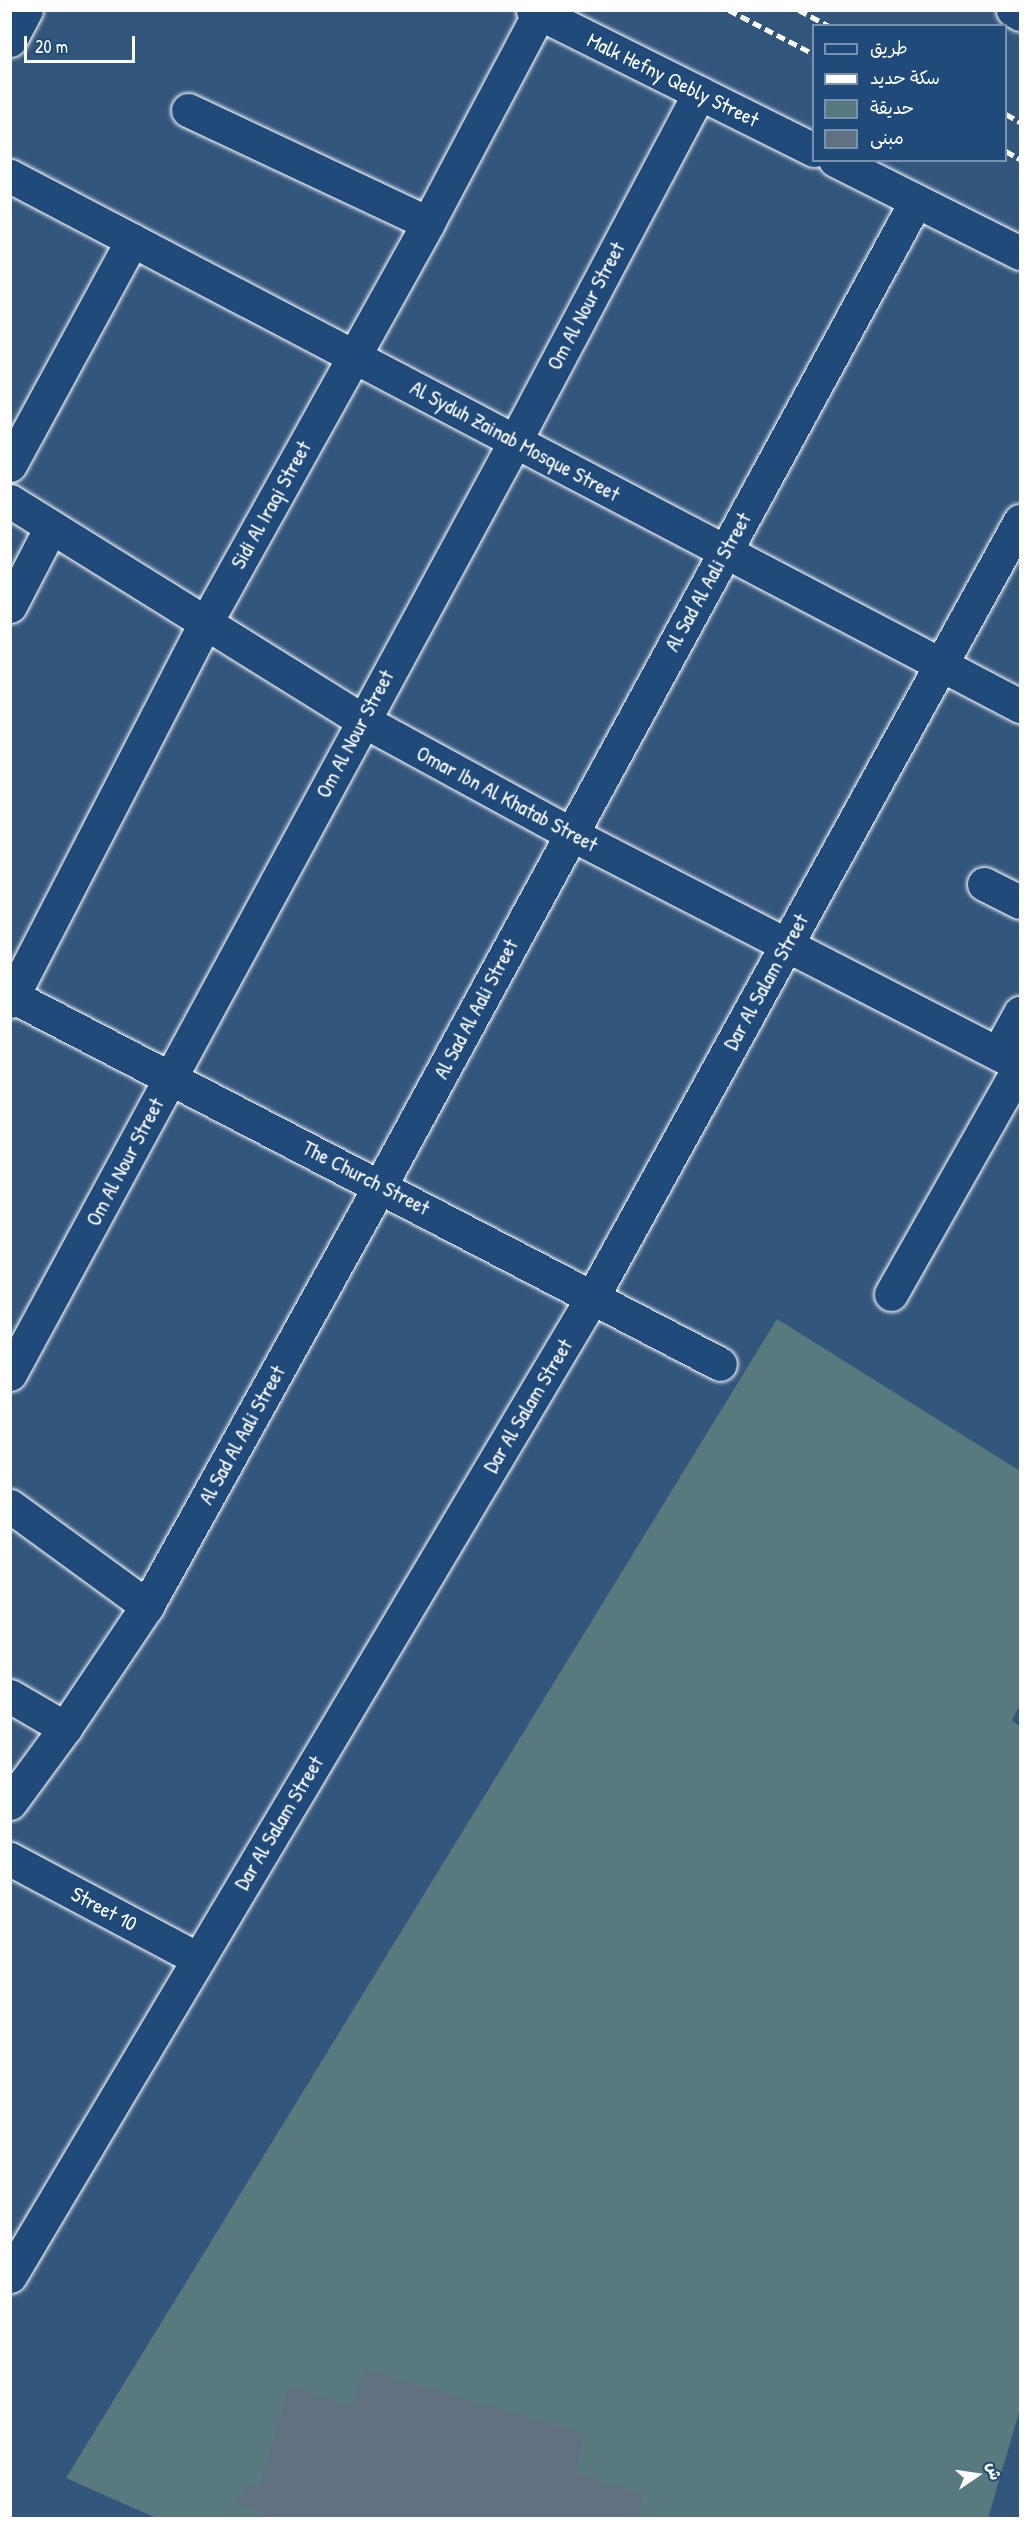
<!DOCTYPE html>
<html>
<head>
<meta charset="utf-8">
<style>
  body { margin:0 }
  #map { position:relative; width:1031px; height:2529px; overflow:hidden; background:#33567c; font-family:"Patrick Hand","Playpen Sans Arabic",sans-serif }
  div>[style] { position:absolute }
  .green>* { inset:0; background:#587a7f }
  .building>* { inset:0; background:#627182 }
  .roads { filter:drop-shadow(0 0 2px #fff) drop-shadow(0 0 2px #fff) }
  .minor>* { height:33px; margin:-16.5px; padding:0 16.5px; transform-origin:16.5px; border-radius:16.5px; background:#1f4a7a }
  .rail>* { height:4.5px; margin-top:-2.25px; transform-origin:0; background:repeating-linear-gradient(90deg,#fff 0 9px,transparent 0 13.5px) }
  span { translate:-50% -50%; white-space:nowrap; text-align:center; line-height:1.15; -webkit-text-stroke:4.5px #1f4a7a; paint-order:stroke }
  .street-label { font-size:21px; color:#fff }
  .frame { position:absolute; inset:0; border:12px solid #fff; pointer-events:none }
  .legend { position:absolute; left:812px; top:24px; width:195px; height:138px; box-sizing:border-box; background:#1f4a7a; border:2px solid #7992af; margin:0; padding:8px 10px; list-style:none; font-size:18px; color:#fff }
  .legend li { display:flex; align-items:center; gap:12px; height:30px }
  .legend b { width:30px; border:2px solid #7992af }
  .north { position:absolute; left:947px; top:2445px; width:60px; height:60px; -webkit-text-stroke:4px #1f4a7a; paint-order:stroke; rotate:77deg; font-size:16px; font-weight:700; line-height:24px; text-align:center; color:#fff }
  .north::after { content:''; display:block; margin:auto; width:21px; height:27px; background:#fff; clip-path:polygon(50% 0,100% 100%,50% 72%,0 100%) }
  .scale { position:absolute; left:24px; top:36px; width:111px; height:27px; box-sizing:border-box; border:3px solid #fff; border-top:0; padding-left:8px; font-size:18px; line-height:21px; white-space:nowrap; color:#fff; -webkit-text-stroke:4px #1f4a7a; paint-order:stroke }
</style>
</head>
<body>
<div id="map">
  <div class="green">
    <i style="clip-path:polygon(777px 1319px,1020px 1471px,1020px 1705px,1012px 1720px,1020px 1727px,1020px 2409px,988px 2518px,156px 2518px,66px 2478px)"></i>
  </div>
  <div class="building">
    <i style="clip-path:polygon(364px 2369px,585px 2434px,575px 2473px,644px 2494px,636px 2518px,261px 2518px,263px 2512px,235px 2504px,247px 2484px,259px 2488px,289px 2386px,354px 2406px)"></i>
  </div>
  <div class="roads">
    <div class="minor">
      <i style="left:533px;top:10px;width:314px;rotate:26.5deg"></i>
      <i style="left:1013px;top:10px;width:8px;rotate:30deg"></i>
      <i style="left:10px;top:40px;width:34px;rotate:-62deg"></i>
      <i style="left:188px;top:110px;width:265px;rotate:25.2deg"></i>
      <i style="left:835px;top:160px;width:207px;rotate:26.7deg"></i>
      <i style="left:10px;top:176px;width:1141px;rotate:27.69deg"></i>
      <i style="left:10px;top:465px;width:256px;rotate:-61.5deg"></i>
      <i style="left:10px;top:501px;width:415px;rotate:31.9deg"></i>
      <i style="left:362px;top:720px;width:238px;rotate:28.6deg"></i>
      <i style="left:571px;top:834px;width:505px;rotate:27.22deg"></i>
      <i style="left:10px;top:606px;width:89px;rotate:-62.6deg"></i>
      <i style="left:984px;top:884px;width:40px;rotate:26.6deg"></i>
      <i style="left:10px;top:995px;width:800px;rotate:27.46deg"></i>
      <i style="left:10px;top:1001px;width:424px;rotate:-62.7deg"></i>
      <i style="left:205px;top:624px;width:459px;rotate:-60.9deg"></i>
      <i style="left:428px;top:223px;width:238px;rotate:-62.1deg"></i>
      <i style="left:998px;top:1053px;width:46px;rotate:-61.2deg"></i>
      <i style="left:891px;top:1294px;width:262px;rotate:-60.5deg"></i>
      <i style="left:10px;top:1374px;width:1061px;rotate:-61.57deg"></i>
      <i style="left:515px;top:441px;width:394px;rotate:-62.1deg"></i>
      <i style="left:10px;top:1506px;width:170px;rotate:36.1deg"></i>
      <i style="left:10px;top:1696px;width:64px;rotate:30.2deg"></i>
      <i style="left:10px;top:1803px;width:93px;rotate:-53.7deg"></i>
      <i style="left:65px;top:1728px;width:147px;rotate:-56.1deg"></i>
      <i style="left:147px;top:1606px;width:480px;rotate:-61deg"></i>
      <i style="left:380px;top:1186px;width:1121px;rotate:-61.45deg"></i>
      <i style="left:10px;top:1859px;width:213px;rotate:28deg"></i>
      <i style="left:10px;top:2276px;width:1140px;rotate:-59.25deg"></i>
      <i style="left:593px;top:1296px;width:885px;rotate:-61.15deg"></i>
    </div>
  </div>
  <div class="rail">
    <i style="left:729px;top:10px;width:96px;rotate:27.4deg"></i>
    <i style="left:799px;top:10px;width:34px;rotate:28deg"></i>
    <i style="left:1006px;top:114px;width:16px;rotate:30deg"></i>
    <i style="left:1006px;top:151px;width:16px;rotate:30deg"></i>
  </div>
  <div class="street-label">
    <span style="left:673px;top:80px;rotate:26deg">Malk Hefny Qebly Street</span>
    <span style="left:586px;top:306px;rotate:-62deg">Om Al Nour Street</span>
    <span style="left:515px;top:441px;rotate:28deg">Al Syduh Zainab Mosque Street</span>
    <span style="left:271px;top:505px;rotate:-61deg">Sidi Al Iraqi Street</span>
    <span style="left:708px;top:582px;rotate:-61deg">Al Sad Al Aali Street</span>
    <span style="left:355px;top:734px;rotate:-62deg">Om Al Nour Street</span>
    <span style="left:507px;top:799px;rotate:28deg">Omar Ibn Al Khatab Street</span>
    <span style="left:766px;top:982px;rotate:-61deg">Dar Al Salam Street</span>
    <span style="left:476px;top:1009px;rotate:-62deg">Al Sad Al Aali Street</span>
    <span style="left:125px;top:1162px;rotate:-62deg">Om Al Nour Street</span>
    <span style="left:366px;top:1178px;rotate:27deg">The Church Street</span>
    <span style="left:528px;top:1406px;rotate:-59deg">Dar Al Salam Street</span>
    <span style="left:242px;top:1435px;rotate:-61deg">Al Sad Al Aali Street</span>
    <span style="left:279px;top:1823px;rotate:-59deg">Dar Al Salam Street</span>
    <span style="left:104px;top:1909px;rotate:28deg">Street 10</span>
  </div>
  <div class="frame"></div>
  <ul class="legend">
  <li><b style="height:8px;background:#1f4a7a"></b>طريق</li>
  <li><b style="height:8px;background:#fff"></b>سكة حديد</li>
  <li><b style="height:16px;background:#587a7f"></b>حديقة</li>
  <li><b style="height:16px;background:#627182"></b>مبنى</li>
  </ul>
  <div class="north">ش</div>
  <div class="scale">20 m</div>
</div>
</body>
</html>
